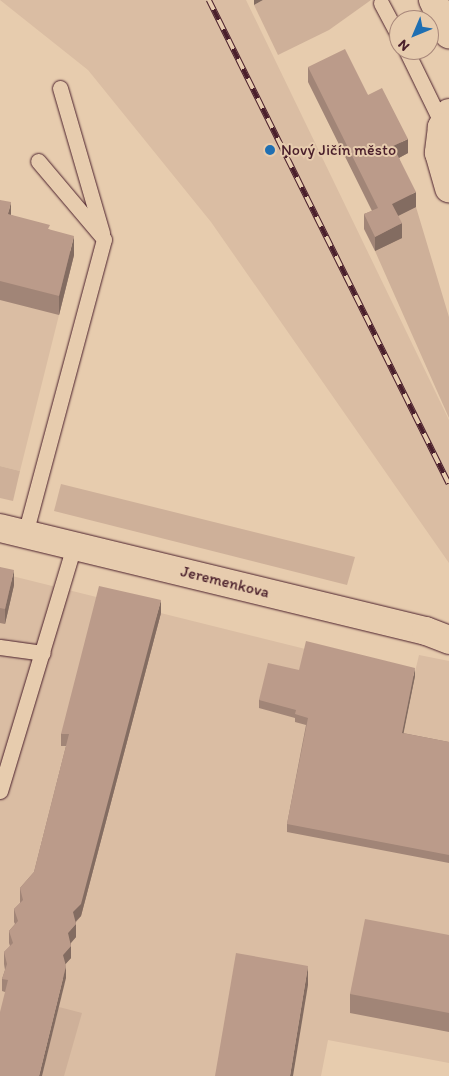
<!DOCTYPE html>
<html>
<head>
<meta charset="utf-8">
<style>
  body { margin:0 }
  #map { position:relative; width:449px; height:1076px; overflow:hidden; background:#e7ccae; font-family:Itim,sans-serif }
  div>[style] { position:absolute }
  .built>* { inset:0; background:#dabda3 }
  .green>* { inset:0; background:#ceb099 }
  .roads { filter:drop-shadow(0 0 1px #4a1f2b) drop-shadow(0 0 1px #4a1f2b) }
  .lane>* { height:15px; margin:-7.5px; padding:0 7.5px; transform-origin:7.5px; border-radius:7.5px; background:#e7ccae }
  .street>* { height:28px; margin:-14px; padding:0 14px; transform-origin:14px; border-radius:14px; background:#e7ccae }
  .rail>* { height:5.5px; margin-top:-2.75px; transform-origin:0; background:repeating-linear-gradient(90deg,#e7ccae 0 11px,#4a1f2b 0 22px); box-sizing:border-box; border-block:1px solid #4a1f2b }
  .wall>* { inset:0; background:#a18577 }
  .shaded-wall>* { inset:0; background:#836c61 }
  .building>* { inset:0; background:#bb9b8a }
  .dots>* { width:14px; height:14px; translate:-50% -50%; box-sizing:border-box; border:2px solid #e7ccae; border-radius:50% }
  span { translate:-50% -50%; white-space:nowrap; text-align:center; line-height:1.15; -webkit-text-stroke:4px #e7ccae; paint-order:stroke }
  .poi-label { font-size:16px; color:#4a1f2b }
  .left { translate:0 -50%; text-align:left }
  .street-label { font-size:16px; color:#4a1f2b }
  .north { position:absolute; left:389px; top:10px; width:50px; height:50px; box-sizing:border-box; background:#e7ccae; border:1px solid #a8877a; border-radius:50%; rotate:225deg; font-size:14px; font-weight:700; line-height:20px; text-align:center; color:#4a1f2b }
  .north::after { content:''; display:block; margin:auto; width:18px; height:22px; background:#1f6fb2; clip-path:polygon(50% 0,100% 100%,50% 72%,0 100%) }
</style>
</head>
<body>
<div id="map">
  <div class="built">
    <i style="clip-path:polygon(0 0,246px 0,449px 420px,449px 563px,211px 222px,88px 70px)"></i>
    <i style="clip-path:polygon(0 219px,49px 248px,74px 255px,20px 471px,0 466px)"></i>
    <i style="clip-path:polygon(0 573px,414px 676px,419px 655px,449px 661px,449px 1063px,328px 1040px,321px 1076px,0 1076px)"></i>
  </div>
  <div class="green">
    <i style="clip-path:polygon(263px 0,371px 0,329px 30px,278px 55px,254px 5px)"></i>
    <i style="clip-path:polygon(416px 207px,449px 317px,449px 418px,375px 251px,401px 238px,392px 219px)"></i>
    <i style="clip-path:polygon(0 466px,20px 471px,13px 501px,0 498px)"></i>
    <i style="clip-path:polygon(61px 484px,355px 557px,347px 585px,54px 511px)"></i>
    <i style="clip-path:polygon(59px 1007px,82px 1013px,64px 1076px,42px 1076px)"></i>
  </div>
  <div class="roads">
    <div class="lane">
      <i style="left:381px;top:3px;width:38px;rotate:62deg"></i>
      <i style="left:406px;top:50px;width:85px;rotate:64deg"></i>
      <i style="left:60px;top:88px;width:151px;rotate:73.8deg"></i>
      <i style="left:25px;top:534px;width:305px;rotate:-75deg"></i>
      <i style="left:104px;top:239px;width:102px;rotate:-130.2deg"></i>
      <i style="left:0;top:647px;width:43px;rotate:7.9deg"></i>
      <i style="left:0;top:791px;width:256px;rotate:-73.2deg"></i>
    </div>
    <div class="street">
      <i style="left:433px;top:0;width:38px;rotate:65deg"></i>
      <i style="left:449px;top:113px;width:16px;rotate:117deg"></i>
      <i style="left:442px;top:127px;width:26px;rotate:97deg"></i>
      <i style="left:439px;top:153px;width:37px;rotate:74deg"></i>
      <i style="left:0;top:528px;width:438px;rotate:13.6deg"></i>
      <i style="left:426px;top:631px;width:25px;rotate:21deg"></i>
    </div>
  </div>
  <div class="rail">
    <i style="left:209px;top:0;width:540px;rotate:63.62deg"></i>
  </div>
  <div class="wall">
    <i style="clip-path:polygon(308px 67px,368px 95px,408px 153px,399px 158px,416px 207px,398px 216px,402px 238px,375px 251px,364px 229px,364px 214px,372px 211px,308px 82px)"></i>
    <i style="clip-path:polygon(0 200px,11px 215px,50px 230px,74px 255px,59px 315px,0 300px)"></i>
    <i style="clip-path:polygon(0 567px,14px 585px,5px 624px,0 623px)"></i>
    <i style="clip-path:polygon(161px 613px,81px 916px,76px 922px,76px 937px,71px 943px,71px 958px,65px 964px,66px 978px,5px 992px,2px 991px,2px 979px,5px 970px,4px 964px,4px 952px,10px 946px,9px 943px,9px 931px,15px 924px,14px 922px,14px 909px,20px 903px,20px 888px,34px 872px,66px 746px,61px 746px,61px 734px)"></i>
    <i style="clip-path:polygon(299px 670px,415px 676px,403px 733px,449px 742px,449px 863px,287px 832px,287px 824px,306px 725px,295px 722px,295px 718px,259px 708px,259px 700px)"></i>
    <i style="clip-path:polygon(449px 935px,449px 1032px,350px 1013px,350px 994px)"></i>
  </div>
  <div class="shaded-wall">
    <i style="clip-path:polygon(254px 0,263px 0,254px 5px)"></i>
    <i style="clip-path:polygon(408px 139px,408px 153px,393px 161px,393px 146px)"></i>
    <i style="clip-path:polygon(416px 192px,416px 207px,392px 219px,392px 204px)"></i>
    <i style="clip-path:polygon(11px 202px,11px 221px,8px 214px)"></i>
    <i style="clip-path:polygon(402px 223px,402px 238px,375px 251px,375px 237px)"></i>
    <i style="clip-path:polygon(74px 236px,74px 255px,59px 315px,59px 296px)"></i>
    <i style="clip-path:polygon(14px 570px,14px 585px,5px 624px,5px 609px)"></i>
    <i style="clip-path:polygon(161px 600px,161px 613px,81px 916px,73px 924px,73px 912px)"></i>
    <i style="clip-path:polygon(415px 668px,415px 676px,402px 741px,402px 733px)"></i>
    <i style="clip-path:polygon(76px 924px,76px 937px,68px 946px,68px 933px)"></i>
    <i style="clip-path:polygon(71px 946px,71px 958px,63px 967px,63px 955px)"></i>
    <i style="clip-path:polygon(66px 966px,66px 978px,42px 1076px,39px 1076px)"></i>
    <i style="clip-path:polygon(308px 966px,308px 985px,293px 1076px,290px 1076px)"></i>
  </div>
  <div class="building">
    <i style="clip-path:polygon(345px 49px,368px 95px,382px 88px,408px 139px,393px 146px,416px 192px,392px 204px,402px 223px,375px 237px,364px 214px,378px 208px,308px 67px)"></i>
    <i style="clip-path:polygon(0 200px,11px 202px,8px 214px,50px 225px,48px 229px,74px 236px,59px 296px,0 281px)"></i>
    <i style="clip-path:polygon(0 567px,14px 570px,5px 609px,0 608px)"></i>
    <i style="clip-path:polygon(99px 586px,161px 600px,81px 904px,73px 912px,76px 924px,68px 933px,71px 946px,63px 955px,66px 966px,39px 1076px,0 1076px,0 1012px,8px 980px,2px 979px,7px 964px,4px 952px,13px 943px,9px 931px,18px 921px,14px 909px,23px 900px,20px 888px,34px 872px,69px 734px,61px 734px)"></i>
    <i style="clip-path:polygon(306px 641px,415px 668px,402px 733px,449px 742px,449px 855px,287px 824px,308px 718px,295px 714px,296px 710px,259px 700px,268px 663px,299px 670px)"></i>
    <i style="clip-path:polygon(365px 919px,449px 935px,449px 1013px,350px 994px)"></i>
    <i style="clip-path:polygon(236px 953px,308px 966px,290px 1076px,215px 1076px)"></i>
  </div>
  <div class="dots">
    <i style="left:270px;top:150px;background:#1f6fb2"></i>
  </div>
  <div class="poi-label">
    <span class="left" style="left:281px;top:150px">Nový Jičín město</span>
  </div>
  <div class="street-label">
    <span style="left:225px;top:582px;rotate:14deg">Jeremenkova</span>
  </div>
  <div class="north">N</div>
</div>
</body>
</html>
